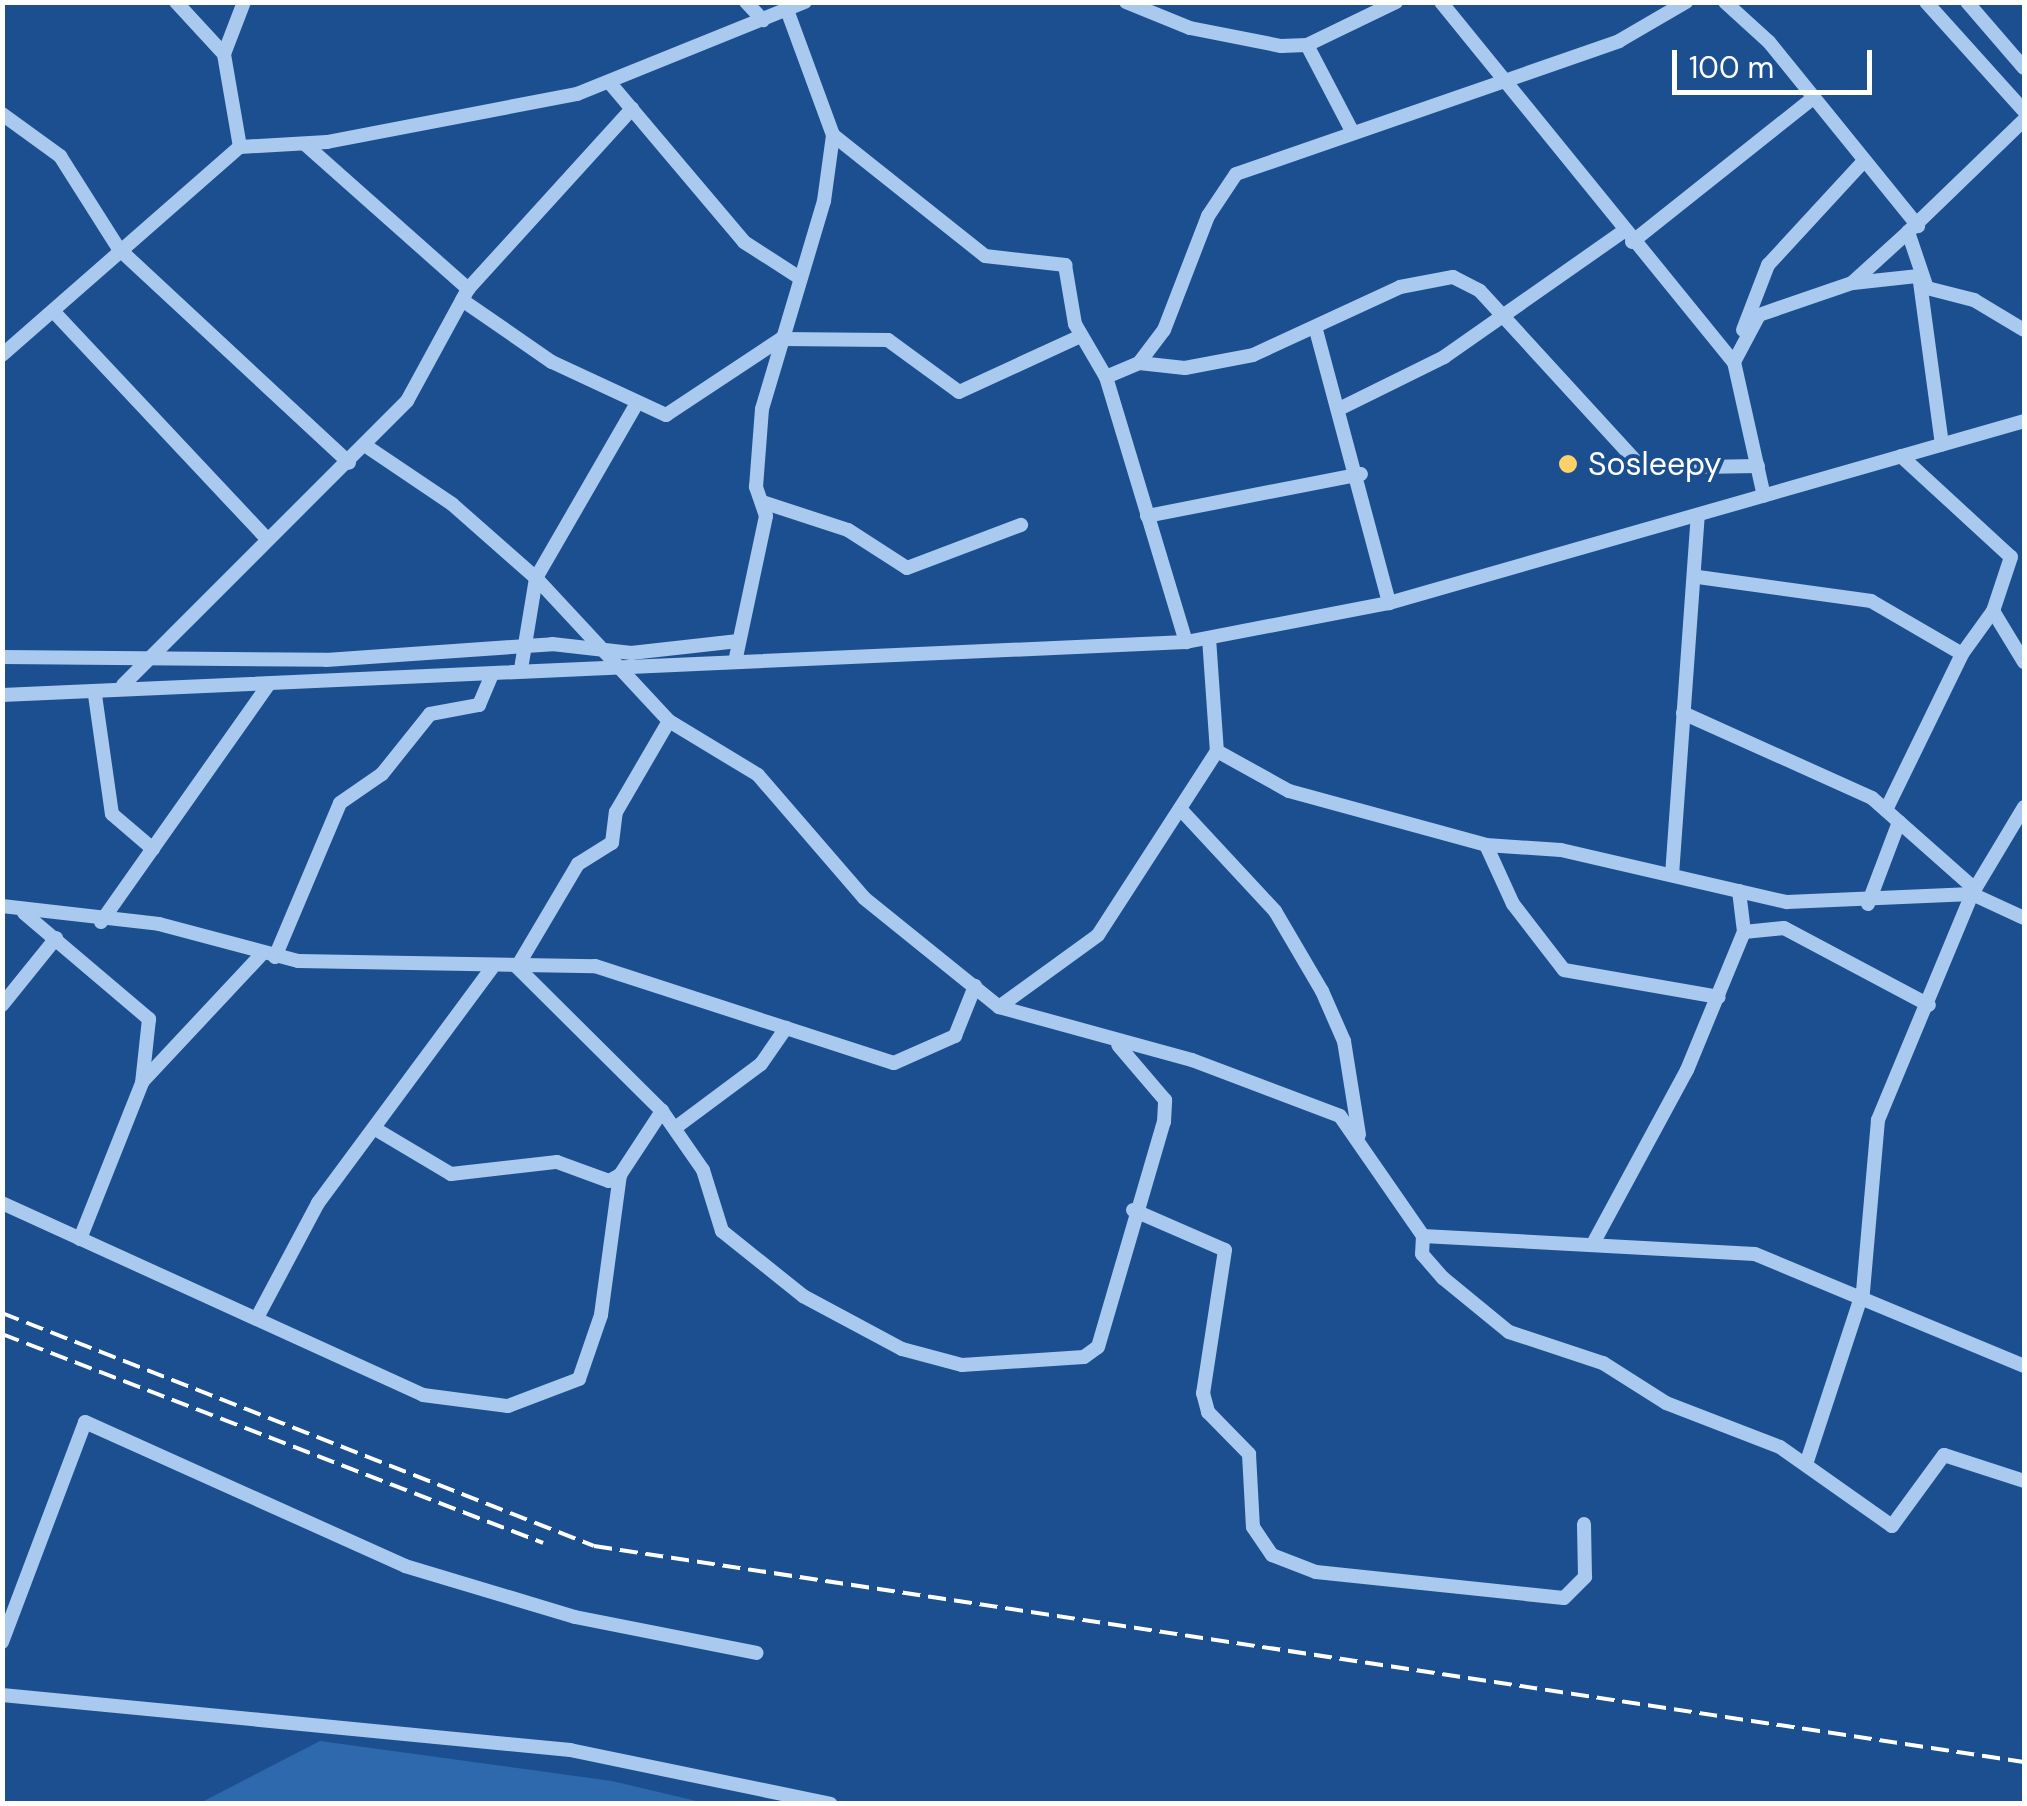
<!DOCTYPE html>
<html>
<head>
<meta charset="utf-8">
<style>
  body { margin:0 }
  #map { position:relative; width:2027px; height:1806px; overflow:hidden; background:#1b4f8f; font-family:"DM Sans",sans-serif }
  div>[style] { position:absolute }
  .green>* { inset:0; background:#2e69ad }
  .minor>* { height:14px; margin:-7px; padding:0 7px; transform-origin:7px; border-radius:7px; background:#a9c9ee }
  .rail>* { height:4px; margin-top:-2px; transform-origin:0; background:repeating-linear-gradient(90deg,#fff 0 18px,transparent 0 26px) }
  .dots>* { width:28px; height:28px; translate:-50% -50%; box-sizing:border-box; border:5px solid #1b4f8f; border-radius:50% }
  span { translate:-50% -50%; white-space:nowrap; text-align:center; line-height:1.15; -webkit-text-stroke:8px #1b4f8f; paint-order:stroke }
  .poi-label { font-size:32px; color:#fff }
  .left { translate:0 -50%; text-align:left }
  .frame { position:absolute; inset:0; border:5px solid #fff; pointer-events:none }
  .scale { position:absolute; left:1672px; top:50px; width:200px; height:45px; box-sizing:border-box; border:5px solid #fff; border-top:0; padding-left:12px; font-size:30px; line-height:35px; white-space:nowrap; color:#fff; -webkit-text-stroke:8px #1b4f8f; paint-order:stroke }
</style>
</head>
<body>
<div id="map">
  <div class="green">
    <i style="clip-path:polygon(320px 1741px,612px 1781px,705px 1803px,200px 1803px)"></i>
  </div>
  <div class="minor">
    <i style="left:176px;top:2px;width:71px;rotate:47.3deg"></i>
    <i style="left:746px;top:2px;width:25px;rotate:47deg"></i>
    <i style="left:1126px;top:2px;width:69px;rotate:22.1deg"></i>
    <i style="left:1190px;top:28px;width:93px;rotate:11.2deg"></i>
    <i style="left:1281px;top:46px;width:26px;rotate:-2deg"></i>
    <i style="left:1307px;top:45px;width:99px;rotate:-25.8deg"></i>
    <i style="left:1441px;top:2px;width:464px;rotate:50.9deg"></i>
    <i style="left:1734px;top:362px;width:137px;rotate:77.4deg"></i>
    <i style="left:1725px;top:2px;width:59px;rotate:42.3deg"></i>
    <i style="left:1769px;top:42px;width:237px;rotate:51deg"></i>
    <i style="left:1926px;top:2px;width:147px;rotate:48deg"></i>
    <i style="left:1967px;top:2px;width:87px;rotate:49.2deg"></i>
    <i style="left:1307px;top:45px;width:99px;rotate:62.4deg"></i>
    <i style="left:609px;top:82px;width:209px;rotate:49.8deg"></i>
    <i style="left:744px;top:242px;width:63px;rotate:32.7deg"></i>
    <i style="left:2px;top:114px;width:72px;rotate:35.9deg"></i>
    <i style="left:60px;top:156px;width:110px;rotate:57.6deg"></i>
    <i style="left:119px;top:249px;width:314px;rotate:42.9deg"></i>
    <i style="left:2024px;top:120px;width:161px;rotate:136deg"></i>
    <i style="left:1908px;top:232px;width:59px;rotate:71.3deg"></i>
    <i style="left:1927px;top:288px;width:49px;rotate:14.3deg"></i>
    <i style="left:1974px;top:300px;width:58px;rotate:31deg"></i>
    <i style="left:833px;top:135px;width:194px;rotate:38.5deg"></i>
    <i style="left:985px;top:256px;width:81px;rotate:6.4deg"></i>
    <i style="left:1065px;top:265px;width:60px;rotate:80.4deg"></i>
    <i style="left:1075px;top:324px;width:61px;rotate:59.7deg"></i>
    <i style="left:1106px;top:377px;width:277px;rotate:73.2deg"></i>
    <i style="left:306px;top:145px;width:217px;rotate:41.6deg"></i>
    <i style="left:240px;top:147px;width:87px;rotate:-3.3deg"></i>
    <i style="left:327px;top:142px;width:255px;rotate:-10.9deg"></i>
    <i style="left:577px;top:94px;width:246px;rotate:-22deg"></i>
    <i style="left:1632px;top:242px;width:231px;rotate:-38.5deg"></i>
    <i style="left:1920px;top:282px;width:164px;rotate:82.3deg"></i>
    <i style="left:1853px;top:283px;width:64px;rotate:-6.2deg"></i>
    <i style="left:462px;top:300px;width:109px;rotate:34.6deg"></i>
    <i style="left:552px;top:362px;width:126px;rotate:24.9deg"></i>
    <i style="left:666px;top:415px;width:138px;rotate:-33.5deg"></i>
    <i style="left:781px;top:339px;width:107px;rotate:0.5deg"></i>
    <i style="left:888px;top:340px;width:88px;rotate:36.2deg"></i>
    <i style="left:959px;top:392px;width:134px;rotate:-24.7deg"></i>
    <i style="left:54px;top:312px;width:311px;rotate:46.8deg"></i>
    <i style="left:1316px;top:330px;width:283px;rotate:75deg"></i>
    <i style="left:1743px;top:330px;width:70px;rotate:-69deg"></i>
    <i style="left:1768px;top:265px;width:139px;rotate:-47.3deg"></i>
    <i style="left:2px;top:355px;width:316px;rotate:-41.2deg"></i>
    <i style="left:240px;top:147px;width:94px;rotate:-99.8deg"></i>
    <i style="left:224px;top:54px;width:56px;rotate:-69deg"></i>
    <i style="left:1734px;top:362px;width:53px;rotate:-62deg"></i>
    <i style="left:1759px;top:315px;width:98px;rotate:-19deg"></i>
    <i style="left:1852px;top:283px;width:76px;rotate:-42.3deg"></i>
    <i style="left:1139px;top:363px;width:46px;rotate:6.2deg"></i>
    <i style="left:1185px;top:368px;width:69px;rotate:-10.8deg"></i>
    <i style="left:1253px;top:355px;width:162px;rotate:-24.8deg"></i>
    <i style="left:1400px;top:287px;width:54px;rotate:-10.7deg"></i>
    <i style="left:1453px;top:277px;width:30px;rotate:27deg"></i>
    <i style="left:1480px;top:291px;width:240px;rotate:47.5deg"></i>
    <i style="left:1642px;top:468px;width:116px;rotate:-1deg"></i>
    <i style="left:1106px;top:377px;width:36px;rotate:-23deg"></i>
    <i style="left:1139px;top:363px;width:41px;rotate:-52.9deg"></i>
    <i style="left:1164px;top:330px;width:122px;rotate:-68.9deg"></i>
    <i style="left:1208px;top:216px;width:50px;rotate:-56.3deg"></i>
    <i style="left:1236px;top:174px;width:405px;rotate:-19.1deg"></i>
    <i style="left:1619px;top:41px;width:78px;rotate:-30.2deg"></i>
    <i style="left:1343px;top:407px;width:113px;rotate:-26.3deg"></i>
    <i style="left:1444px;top:357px;width:220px;rotate:-35deg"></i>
    <i style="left:366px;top:446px;width:104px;rotate:34deg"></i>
    <i style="left:452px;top:504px;width:112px;rotate:41.4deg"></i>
    <i style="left:536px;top:578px;width:195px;rotate:47.1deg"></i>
    <i style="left:669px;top:721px;width:104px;rotate:31.2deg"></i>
    <i style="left:758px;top:775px;width:162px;rotate:49.2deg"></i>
    <i style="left:864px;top:898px;width:174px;rotate:38.9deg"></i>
    <i style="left:999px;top:1007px;width:200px;rotate:15.4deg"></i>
    <i style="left:1192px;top:1060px;width:158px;rotate:20.7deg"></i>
    <i style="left:1340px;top:1116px;width:146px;rotate:55.3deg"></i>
    <i style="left:1423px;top:1236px;width:332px;rotate:3.1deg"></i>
    <i style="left:1755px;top:1254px;width:291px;rotate:22.6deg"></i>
    <i style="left:1901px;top:456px;width:149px;rotate:42.6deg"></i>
    <i style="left:2011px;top:557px;width:57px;rotate:108.4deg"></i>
    <i style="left:1993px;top:611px;width:60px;rotate:58.7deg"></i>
    <i style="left:762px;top:502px;width:90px;rotate:18deg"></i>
    <i style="left:848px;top:530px;width:70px;rotate:32.8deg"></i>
    <i style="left:907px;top:568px;width:122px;rotate:-20.7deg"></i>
    <i style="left:1147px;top:516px;width:218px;rotate:-11.1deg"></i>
    <i style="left:1698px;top:577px;width:175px;rotate:7.9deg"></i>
    <i style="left:1871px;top:601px;width:105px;rotate:30.2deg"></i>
    <i style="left:1209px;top:638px;width:113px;rotate:86deg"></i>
    <i style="left:1217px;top:751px;width:82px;rotate:29.1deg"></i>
    <i style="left:1289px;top:791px;width:204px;rotate:15.3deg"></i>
    <i style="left:1486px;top:845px;width:75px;rotate:3.8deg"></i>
    <i style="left:1561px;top:850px;width:232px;rotate:13deg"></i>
    <i style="left:1787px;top:902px;width:185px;rotate:-2.5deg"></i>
    <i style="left:1972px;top:894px;width:245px;rotate:112.6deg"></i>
    <i style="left:1878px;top:1120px;width:172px;rotate:95deg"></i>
    <i style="left:1863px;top:1291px;width:182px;rotate:108.2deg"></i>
    <i style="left:2px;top:657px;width:324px;rotate:0.5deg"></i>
    <i style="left:326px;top:660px;width:227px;rotate:-4deg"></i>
    <i style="left:552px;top:644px;width:80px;rotate:6.5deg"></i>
    <i style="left:631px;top:653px;width:108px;rotate:-6.4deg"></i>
    <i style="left:735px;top:662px;width:149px;rotate:-78deg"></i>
    <i style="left:766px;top:516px;width:31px;rotate:-109deg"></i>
    <i style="left:756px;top:487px;width:78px;rotate:-85.6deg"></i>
    <i style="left:762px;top:409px;width:217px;rotate:-73.4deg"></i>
    <i style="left:824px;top:201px;width:67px;rotate:-82.2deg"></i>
    <i style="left:833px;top:135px;width:133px;rotate:-110.2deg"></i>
    <i style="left:521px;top:669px;width:92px;rotate:-80.6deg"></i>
    <i style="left:536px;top:578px;width:200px;rotate:-60deg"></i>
    <i style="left:123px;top:685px;width:402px;rotate:-45deg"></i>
    <i style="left:407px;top:401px;width:128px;rotate:-61.4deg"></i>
    <i style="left:468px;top:289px;width:244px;rotate:-47.7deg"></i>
    <i style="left:2px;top:695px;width:1185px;rotate:-2.56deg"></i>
    <i style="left:1186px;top:642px;width:207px;rotate:-10.9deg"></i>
    <i style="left:1389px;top:603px;width:661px;rotate:-15.99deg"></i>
    <i style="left:95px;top:695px;width:120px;rotate:81.9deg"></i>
    <i style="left:112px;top:814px;width:54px;rotate:40.5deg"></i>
    <i style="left:1683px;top:713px;width:207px;rotate:24.2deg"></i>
    <i style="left:1872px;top:798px;width:137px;rotate:41.5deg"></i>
    <i style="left:2024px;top:807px;width:101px;rotate:120.9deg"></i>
    <i style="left:1972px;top:894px;width:57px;rotate:24.8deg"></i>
    <i style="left:1886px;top:810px;width:174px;rotate:-64deg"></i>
    <i style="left:1962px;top:654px;width:53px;rotate:-54.2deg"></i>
    <i style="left:1184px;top:813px;width:134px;rotate:47.1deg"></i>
    <i style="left:1275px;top:911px;width:93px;rotate:59.6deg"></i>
    <i style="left:1322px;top:991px;width:55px;rotate:66.3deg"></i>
    <i style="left:1344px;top:1041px;width:95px;rotate:80.9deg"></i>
    <i style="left:1486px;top:845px;width:65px;rotate:65.4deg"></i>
    <i style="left:1513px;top:904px;width:83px;rotate:52.3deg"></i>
    <i style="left:1564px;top:970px;width:157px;rotate:9.9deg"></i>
    <i style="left:1672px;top:875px;width:361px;rotate:-85.9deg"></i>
    <i style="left:1739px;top:891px;width:41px;rotate:83deg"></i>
    <i style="left:1868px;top:904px;width:88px;rotate:-69.3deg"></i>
    <i style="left:2px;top:906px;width:158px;rotate:6.5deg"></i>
    <i style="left:159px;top:924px;width:144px;rotate:14.9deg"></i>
    <i style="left:298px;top:961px;width:297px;rotate:1deg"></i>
    <i style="left:595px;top:966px;width:314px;rotate:18deg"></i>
    <i style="left:894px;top:1063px;width:67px;rotate:-23.9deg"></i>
    <i style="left:955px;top:1036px;width:54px;rotate:-68.2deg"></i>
    <i style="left:24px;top:913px;width:164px;rotate:40.3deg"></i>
    <i style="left:149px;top:1019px;width:64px;rotate:96.2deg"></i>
    <i style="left:142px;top:1083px;width:168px;rotate:111.7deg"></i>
    <i style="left:101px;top:922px;width:290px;rotate:-54.8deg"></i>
    <i style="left:275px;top:957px;width:167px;rotate:-67.1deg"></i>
    <i style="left:340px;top:803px;width:51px;rotate:-34.6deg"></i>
    <i style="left:382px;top:774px;width:77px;rotate:-51.3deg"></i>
    <i style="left:430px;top:714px;width:50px;rotate:-10.4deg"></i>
    <i style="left:479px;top:705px;width:33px;rotate:-67deg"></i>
    <i style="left:2px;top:1005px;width:86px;rotate:-51.1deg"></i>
    <i style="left:999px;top:1007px;width:122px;rotate:-36deg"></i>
    <i style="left:1098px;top:935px;width:219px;rotate:-57.1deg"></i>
    <i style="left:143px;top:1081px;width:174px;rotate:-46.9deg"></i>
    <i style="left:662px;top:1111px;width:72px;rotate:55.2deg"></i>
    <i style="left:703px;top:1170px;width:64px;rotate:72.7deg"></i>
    <i style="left:722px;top:1231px;width:104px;rotate:38.7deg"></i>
    <i style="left:803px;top:1296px;width:112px;rotate:28.2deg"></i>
    <i style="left:902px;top:1349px;width:62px;rotate:14.9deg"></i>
    <i style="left:962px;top:1365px;width:122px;rotate:-3.8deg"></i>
    <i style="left:1084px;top:1357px;width:17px;rotate:-36deg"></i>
    <i style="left:1098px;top:1347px;width:234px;rotate:-73.7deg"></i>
    <i style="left:1164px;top:1122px;width:22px;rotate:-87deg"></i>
    <i style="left:1165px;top:1100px;width:72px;rotate:-130.5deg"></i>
    <i style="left:675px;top:1128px;width:107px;rotate:-36.7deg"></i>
    <i style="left:761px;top:1064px;width:44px;rotate:-55.2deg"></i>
    <i style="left:377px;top:1130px;width:86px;rotate:30.7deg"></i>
    <i style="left:451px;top:1174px;width:107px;rotate:-6.5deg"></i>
    <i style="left:557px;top:1162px;width:55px;rotate:20.1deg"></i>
    <i style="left:609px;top:1181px;width:13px;rotate:-29deg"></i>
    <i style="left:2px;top:1203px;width:463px;rotate:24.5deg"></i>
    <i style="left:423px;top:1395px;width:86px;rotate:7.4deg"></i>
    <i style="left:508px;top:1406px;width:76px;rotate:-20.8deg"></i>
    <i style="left:579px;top:1379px;width:68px;rotate:-71deg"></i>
    <i style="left:601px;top:1315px;width:141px;rotate:-82.3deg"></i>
    <i style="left:620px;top:1175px;width:77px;rotate:-56.7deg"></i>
    <i style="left:662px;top:1111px;width:204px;rotate:-135.2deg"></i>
    <i style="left:517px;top:967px;width:120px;rotate:-59.4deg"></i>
    <i style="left:578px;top:864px;width:40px;rotate:-32deg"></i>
    <i style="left:612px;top:843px;width:31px;rotate:-83deg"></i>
    <i style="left:616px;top:812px;width:105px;rotate:-59.8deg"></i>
    <i style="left:1133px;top:1210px;width:100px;rotate:23.5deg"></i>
    <i style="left:1225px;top:1250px;width:145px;rotate:98.7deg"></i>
    <i style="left:1203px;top:1393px;width:20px;rotate:75deg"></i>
    <i style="left:1208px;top:1412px;width:59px;rotate:45.7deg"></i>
    <i style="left:1249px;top:1454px;width:73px;rotate:86.9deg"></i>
    <i style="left:1253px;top:1527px;width:34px;rotate:56deg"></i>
    <i style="left:1272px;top:1555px;width:47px;rotate:21.1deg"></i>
    <i style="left:1316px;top:1572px;width:249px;rotate:6deg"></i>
    <i style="left:1564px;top:1598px;width:30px;rotate:-45deg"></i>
    <i style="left:1585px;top:1577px;width:53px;rotate:-91.1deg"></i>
    <i style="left:1423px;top:1236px;width:18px;rotate:93deg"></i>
    <i style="left:1422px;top:1254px;width:32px;rotate:49deg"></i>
    <i style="left:1443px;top:1278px;width:85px;rotate:39.3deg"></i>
    <i style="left:1509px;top:1332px;width:99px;rotate:18.3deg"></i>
    <i style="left:1603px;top:1363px;width:75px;rotate:32.4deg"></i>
    <i style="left:1666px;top:1403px;width:122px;rotate:21.1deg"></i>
    <i style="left:1780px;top:1447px;width:137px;rotate:35.2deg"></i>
    <i style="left:1892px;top:1526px;width:88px;rotate:-53.8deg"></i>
    <i style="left:1944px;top:1455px;width:84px;rotate:18deg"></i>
    <i style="left:1595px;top:1240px;width:193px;rotate:-61.6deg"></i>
    <i style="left:1687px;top:1070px;width:149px;rotate:-67.6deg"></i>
    <i style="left:1744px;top:932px;width:40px;rotate:-5.7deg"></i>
    <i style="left:1784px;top:928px;width:164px;rotate:28deg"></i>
    <i style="left:259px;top:1314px;width:126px;rotate:-62deg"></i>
    <i style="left:318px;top:1203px;width:292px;rotate:-53.5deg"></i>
    <i style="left:2px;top:1642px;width:235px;rotate:-69.3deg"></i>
    <i style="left:85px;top:1422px;width:351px;rotate:24.2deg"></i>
    <i style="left:405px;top:1566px;width:177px;rotate:16.7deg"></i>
    <i style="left:575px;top:1617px;width:185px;rotate:11.2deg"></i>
    <i style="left:2px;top:1695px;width:571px;rotate:5.53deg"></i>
    <i style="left:570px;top:1750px;width:266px;rotate:11.7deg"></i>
  </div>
  <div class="rail">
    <i style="left:2px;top:1313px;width:636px;rotate:21.48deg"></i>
    <i style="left:594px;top:1546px;width:1446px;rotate:8.59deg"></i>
    <i style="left:2px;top:1334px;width:580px;rotate:21.12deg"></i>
  </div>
  <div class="dots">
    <i style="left:1568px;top:464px;background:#ffd166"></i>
  </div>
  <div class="poi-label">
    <span class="left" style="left:1588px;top:464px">Sosleepy</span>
  </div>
  <div class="frame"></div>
  <div class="scale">100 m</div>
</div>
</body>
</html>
